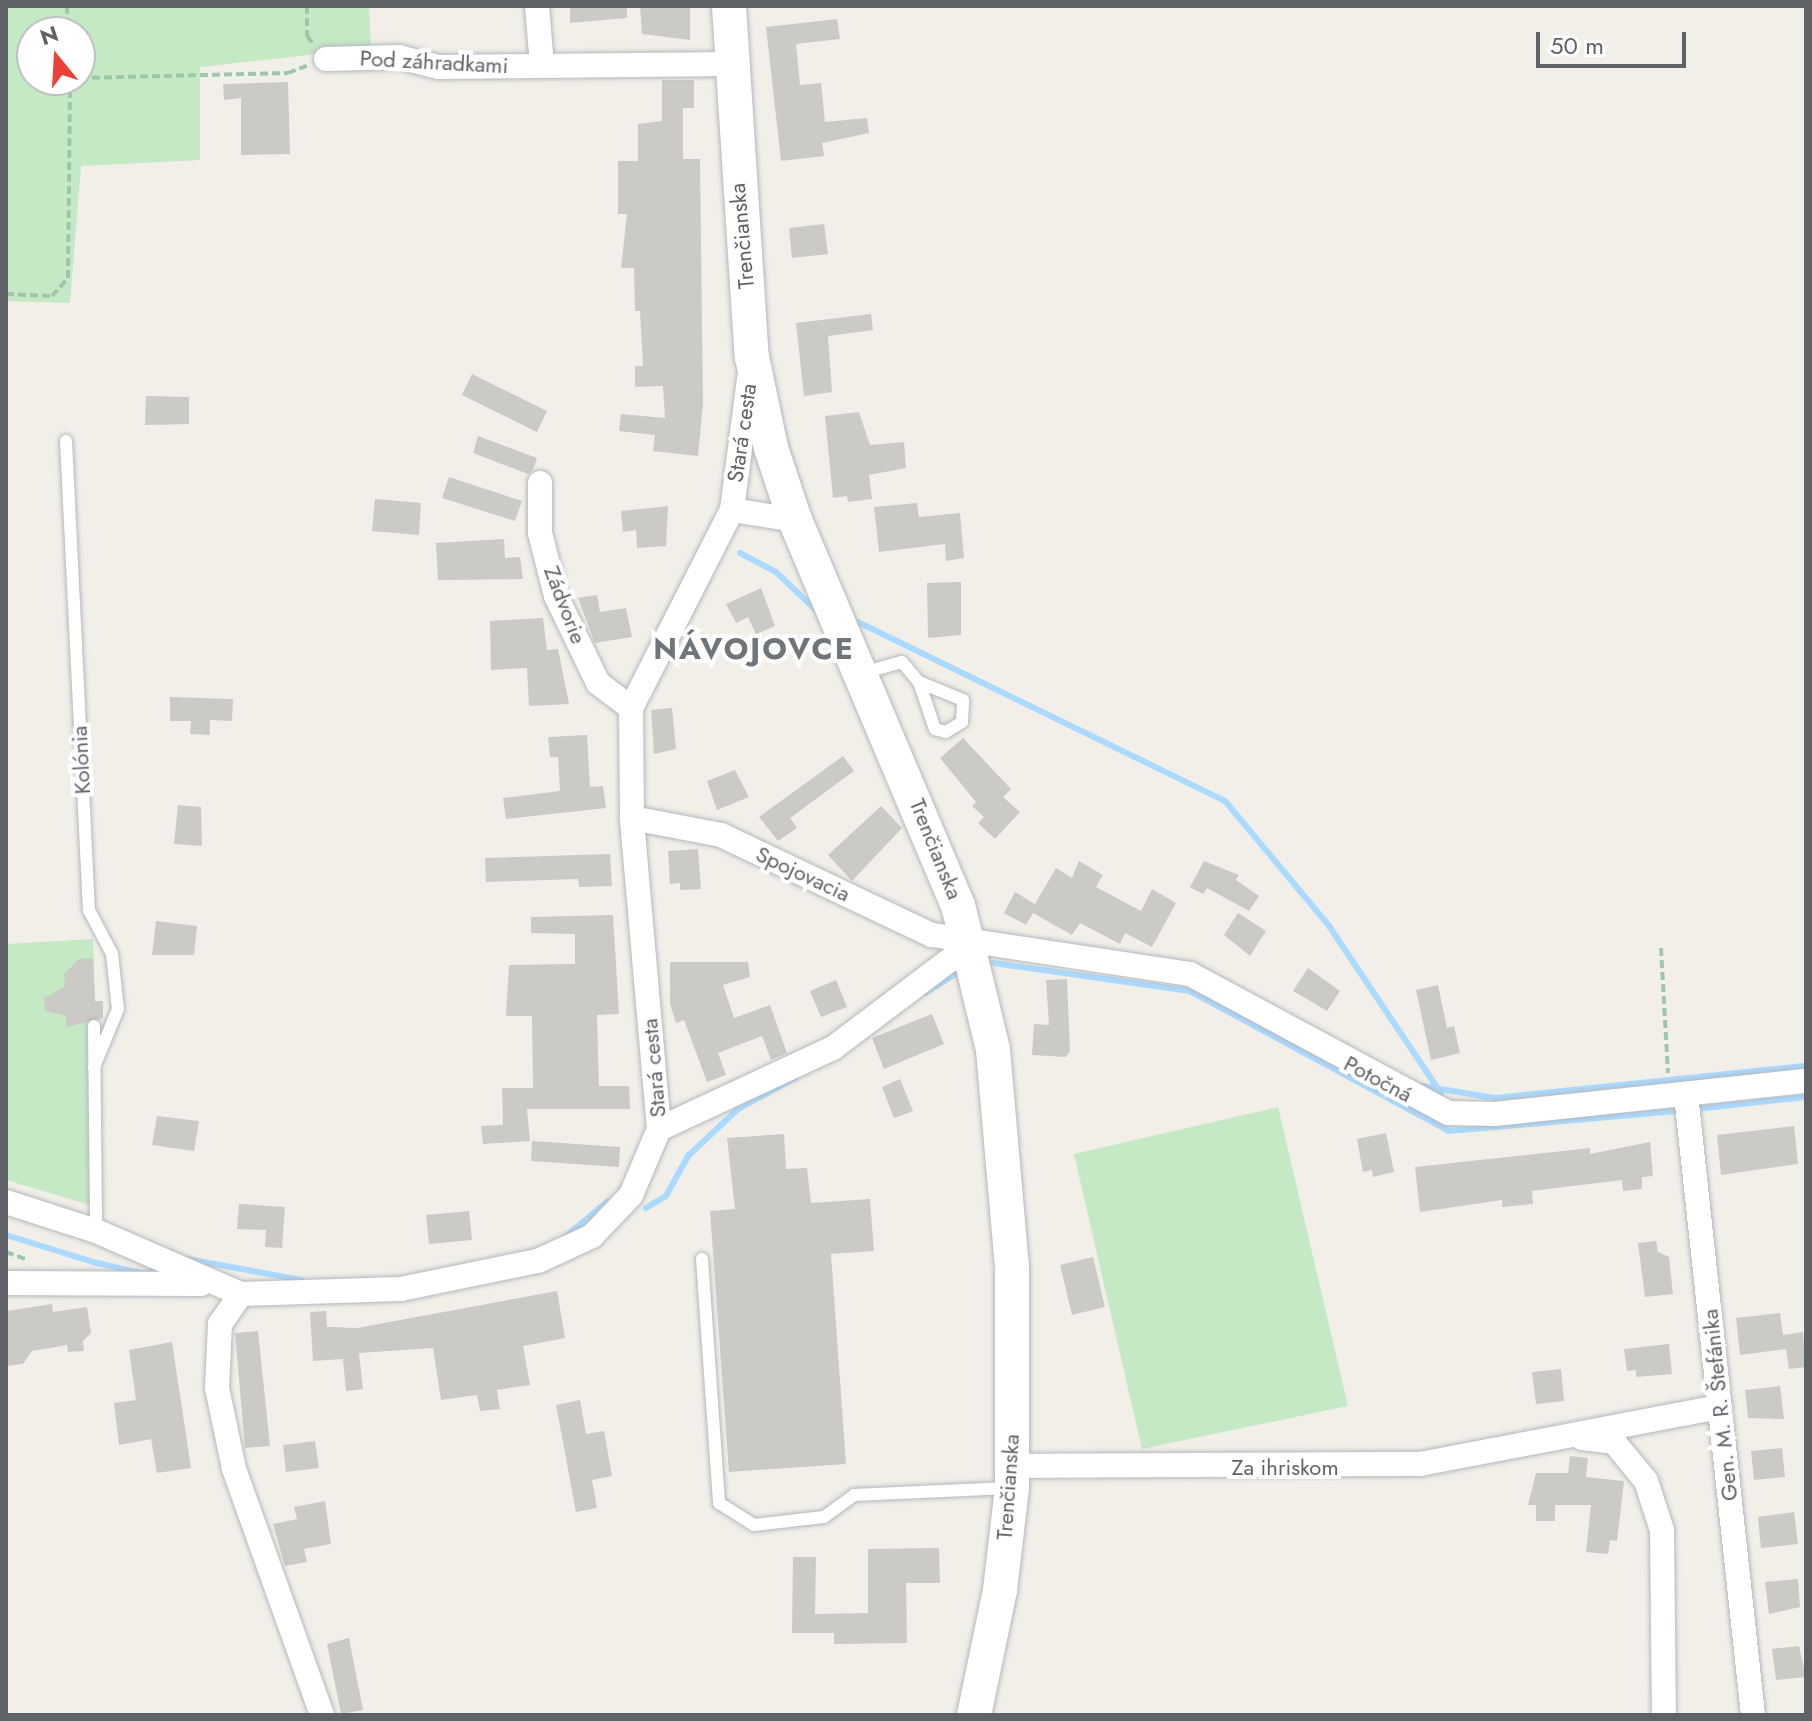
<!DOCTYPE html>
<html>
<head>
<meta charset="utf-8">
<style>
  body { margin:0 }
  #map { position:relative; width:1812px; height:1721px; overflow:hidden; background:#f1efe8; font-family:Jost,sans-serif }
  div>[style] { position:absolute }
  .green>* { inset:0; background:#c5e8c5 }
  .stream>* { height:6px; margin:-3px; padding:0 3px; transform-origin:3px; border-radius:3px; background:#aadaff }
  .building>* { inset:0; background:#cccac5 }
  .path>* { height:4px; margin-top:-2px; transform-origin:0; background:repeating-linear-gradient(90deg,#9cc7a9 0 8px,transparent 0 12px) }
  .roads { filter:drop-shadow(0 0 2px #b5b8bc) drop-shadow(0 0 2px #b5b8bc) }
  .lane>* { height:12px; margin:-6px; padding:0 6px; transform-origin:6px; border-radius:6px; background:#fff }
  .street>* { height:24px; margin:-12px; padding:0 12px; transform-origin:12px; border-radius:12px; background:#fff }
  .secondary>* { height:34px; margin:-17px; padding:0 17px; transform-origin:17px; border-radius:17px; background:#fff }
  span { translate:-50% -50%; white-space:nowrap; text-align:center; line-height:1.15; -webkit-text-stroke:8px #fff; paint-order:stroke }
  .street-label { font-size:22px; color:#5f6368 }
  .district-label { font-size:30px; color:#70757a; font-weight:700; letter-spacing:2px }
  .frame { position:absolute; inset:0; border:8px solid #5f6368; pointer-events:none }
  .north { position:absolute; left:16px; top:16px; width:80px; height:80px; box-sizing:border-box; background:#fff; border:2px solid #bfc1c3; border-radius:50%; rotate:342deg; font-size:22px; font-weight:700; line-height:32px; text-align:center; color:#5f6368 }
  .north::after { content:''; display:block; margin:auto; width:28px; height:36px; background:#ea4335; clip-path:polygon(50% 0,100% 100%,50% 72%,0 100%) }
  .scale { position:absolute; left:1536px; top:32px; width:150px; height:36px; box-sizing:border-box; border:4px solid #5f6368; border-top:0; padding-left:10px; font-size:24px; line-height:28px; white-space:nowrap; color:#5f6368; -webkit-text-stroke:6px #fff; paint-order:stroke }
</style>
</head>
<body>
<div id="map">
  <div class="green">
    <i style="clip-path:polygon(evenodd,6px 6px,369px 6px,371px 48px,200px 67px,200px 160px,81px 166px,70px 303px,6px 301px,6px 6px,32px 32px,80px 32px,80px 80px,32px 80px,32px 32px)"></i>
    <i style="clip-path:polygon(93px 939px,95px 1001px,103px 1001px,103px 1018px,88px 1027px,90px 1205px,6px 1180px,6px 944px)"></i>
    <i style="clip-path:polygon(1278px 1107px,1348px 1406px,1142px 1449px,1074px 1154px)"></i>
  </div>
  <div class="stream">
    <i style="left:740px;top:553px;width:41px;rotate:27.8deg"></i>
    <i style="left:776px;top:572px;width:57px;rotate:43.6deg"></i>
    <i style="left:858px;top:622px;width:408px;rotate:26deg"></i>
    <i style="left:1225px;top:801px;width:163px;rotate:50.2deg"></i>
    <i style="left:1329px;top:926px;width:201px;rotate:56.2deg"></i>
    <i style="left:993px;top:963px;width:199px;rotate:8.1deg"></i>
    <i style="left:1190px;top:991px;width:294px;rotate:28.4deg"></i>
    <i style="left:1449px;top:1131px;width:231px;rotate:-5deg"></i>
    <i style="left:925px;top:993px;width:36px;rotate:-32deg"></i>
    <i style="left:1422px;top:1086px;width:74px;rotate:9.3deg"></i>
    <i style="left:1495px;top:1098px;width:313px;rotate:-5.9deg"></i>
    <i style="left:1695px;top:1109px;width:112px;rotate:-6.2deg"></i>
    <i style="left:646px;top:1208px;width:23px;rotate:-31deg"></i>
    <i style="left:666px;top:1196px;width:46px;rotate:-61.2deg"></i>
    <i style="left:688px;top:1156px;width:69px;rotate:-43.2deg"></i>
    <i style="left:738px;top:1109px;width:65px;rotate:-28.5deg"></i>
    <i style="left:6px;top:1235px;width:91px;rotate:17.2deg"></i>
    <i style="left:93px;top:1262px;width:53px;rotate:13deg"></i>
    <i style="left:145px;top:1274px;width:10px;rotate:-24deg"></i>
    <i style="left:565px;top:1237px;width:56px;rotate:-39.9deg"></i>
    <i style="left:187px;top:1259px;width:116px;rotate:10.4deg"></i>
  </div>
  <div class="building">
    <i style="clip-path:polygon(570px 6px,627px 6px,627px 18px,570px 23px)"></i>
    <i style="clip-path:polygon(640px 6px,690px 6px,690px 40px,642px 34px)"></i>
    <i style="clip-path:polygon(837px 19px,840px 39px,796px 44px,800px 85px,821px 83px,825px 122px,867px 118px,869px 133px,822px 143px,824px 156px,781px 161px,766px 27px)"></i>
    <i style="clip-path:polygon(662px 80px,694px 80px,694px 108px,683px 108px,683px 159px,700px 159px,703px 404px,698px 456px,653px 451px,655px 435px,619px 431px,621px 414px,665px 418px,663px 386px,635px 387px,635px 366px,643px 366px,640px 311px,635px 311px,634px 268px,621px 268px,627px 214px,618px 214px,618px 161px,638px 161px,638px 124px,662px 121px)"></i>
    <i style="clip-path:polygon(288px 82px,290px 154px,241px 155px,241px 98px,224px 100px,223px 84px)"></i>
    <i style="clip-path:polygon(824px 224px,828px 254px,792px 258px,789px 228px)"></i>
    <i style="clip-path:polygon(871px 314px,873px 330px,828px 336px,832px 392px,804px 396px,796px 323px)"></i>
    <i style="clip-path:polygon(472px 374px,547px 411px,537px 432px,462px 395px)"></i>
    <i style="clip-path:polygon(146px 396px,189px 397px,189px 424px,145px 425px)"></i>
    <i style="clip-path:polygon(859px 412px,870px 445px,904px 442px,906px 468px,869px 475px,872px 499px,848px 502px,847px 496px,833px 498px,825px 416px)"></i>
    <i style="clip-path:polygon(478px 436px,537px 458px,533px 470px,528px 474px,473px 453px)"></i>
    <i style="clip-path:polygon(449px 477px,522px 501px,515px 521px,442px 498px)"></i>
    <i style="clip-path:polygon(375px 499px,421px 503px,419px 535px,372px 531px)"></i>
    <i style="clip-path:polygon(917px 503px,919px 517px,960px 513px,964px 558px,946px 561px,945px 544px,879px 552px,874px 507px)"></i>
    <i style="clip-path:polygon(668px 506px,666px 546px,637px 548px,636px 530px,623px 532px,621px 511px)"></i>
    <i style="clip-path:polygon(504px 539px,505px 558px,520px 557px,523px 579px,438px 580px,436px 543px)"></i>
    <i style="clip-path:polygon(961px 582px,961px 635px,928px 638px,927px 583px)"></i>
    <i style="clip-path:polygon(761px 588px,775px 626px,756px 634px,748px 617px,736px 623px,726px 604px)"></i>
    <i style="clip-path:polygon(597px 595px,600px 612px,626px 608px,632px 637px,595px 643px,578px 598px)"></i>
    <i style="clip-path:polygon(543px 618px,547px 650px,558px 649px,569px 704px,529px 706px,527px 668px,491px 670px,490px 621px)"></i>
    <i style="clip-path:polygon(170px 697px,233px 699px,232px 721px,210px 720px,210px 735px,190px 734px,191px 721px,170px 721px)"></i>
    <i style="clip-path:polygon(672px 708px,676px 749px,654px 754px,651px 710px)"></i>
    <i style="clip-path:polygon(587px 735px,590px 787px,603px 786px,606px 808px,506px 819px,503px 798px,560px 791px,558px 757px,550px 757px,548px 737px)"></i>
    <i style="clip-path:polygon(963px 738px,1011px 789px,1003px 797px,1020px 812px,995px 839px,978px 823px,984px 817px,972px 806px,976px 802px,940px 758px)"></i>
    <i style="clip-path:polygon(843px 756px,854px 771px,790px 818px,797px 828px,778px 841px,759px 817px)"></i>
    <i style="clip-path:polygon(735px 770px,749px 797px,717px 810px,707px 781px)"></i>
    <i style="clip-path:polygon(178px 805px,201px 807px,202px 846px,174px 844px)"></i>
    <i style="clip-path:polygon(881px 806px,902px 828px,852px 881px,828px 855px)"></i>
    <i style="clip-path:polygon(698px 849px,701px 889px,680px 890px,680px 883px,670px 884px,668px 851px)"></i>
    <i style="clip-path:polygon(610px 854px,612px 886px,579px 887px,578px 879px,486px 882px,485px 858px)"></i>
    <i style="clip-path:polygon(1079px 861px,1103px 875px,1096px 887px,1141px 911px,1152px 889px,1176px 903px,1152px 947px,1125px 933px,1120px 944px,1080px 923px,1072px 935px,1033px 913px,1026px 925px,1004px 913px,1015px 892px,1035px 904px,1056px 868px,1072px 878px)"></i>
    <i style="clip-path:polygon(1204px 861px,1239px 875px,1236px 880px,1259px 896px,1249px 911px,1207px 888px,1203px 894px,1190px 887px)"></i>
    <i style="clip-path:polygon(1238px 913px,1266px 931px,1250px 956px,1224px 935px)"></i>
    <i style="clip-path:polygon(613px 915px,619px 1014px,597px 1015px,599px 1086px,629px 1086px,630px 1109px,527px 1109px,530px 1141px,483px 1144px,481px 1126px,503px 1125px,502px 1088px,533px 1088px,532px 1016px,506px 1016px,509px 965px,575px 964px,575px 934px,531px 933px,531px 917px)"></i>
    <i style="clip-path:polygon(156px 921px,197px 926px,194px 955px,152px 955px)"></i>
    <i style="clip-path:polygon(93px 958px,95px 1001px,103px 1001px,103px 1018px,66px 1027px,66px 1016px,45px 1011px,44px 998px,65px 986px,64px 974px,79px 959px)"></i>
    <i style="clip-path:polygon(670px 962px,748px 962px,750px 977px,723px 985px,734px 1018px,770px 1005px,787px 1053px,771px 1060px,762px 1036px,718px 1053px,726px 1075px,707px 1082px,684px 1020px,676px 1023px,670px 1004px)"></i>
    <i style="clip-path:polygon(1308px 968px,1340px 991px,1327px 1011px,1293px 991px)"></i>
    <i style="clip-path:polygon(1067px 979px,1070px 1051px,1066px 1057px,1032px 1055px,1034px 1024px,1049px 1025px,1046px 980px)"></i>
    <i style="clip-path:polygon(836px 980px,847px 1007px,821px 1017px,810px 991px)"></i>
    <i style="clip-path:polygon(1438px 985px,1447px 1028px,1454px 1026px,1460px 1053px,1431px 1060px,1416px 990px)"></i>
    <i style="clip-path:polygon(932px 1014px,944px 1044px,884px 1069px,872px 1038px)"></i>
    <i style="clip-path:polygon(900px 1079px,913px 1111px,894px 1118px,882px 1087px)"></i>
    <i style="clip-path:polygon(157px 1116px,199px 1121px,194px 1151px,152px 1145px)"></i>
    <i style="clip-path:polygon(1794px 1126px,1798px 1164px,1721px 1175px,1717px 1135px)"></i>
    <i style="clip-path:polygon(1386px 1133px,1394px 1172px,1373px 1177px,1372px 1170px,1363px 1172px,1357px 1139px)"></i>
    <i style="clip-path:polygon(784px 1134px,786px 1169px,807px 1168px,811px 1203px,870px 1199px,874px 1251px,831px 1254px,846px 1464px,729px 1472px,710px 1211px,735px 1209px,727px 1138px)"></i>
    <i style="clip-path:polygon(532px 1141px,620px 1147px,619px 1167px,531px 1161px)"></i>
    <i style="clip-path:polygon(1650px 1142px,1653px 1176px,1642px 1177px,1642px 1189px,1623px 1191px,1622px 1180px,1532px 1191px,1533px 1204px,1502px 1207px,1502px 1200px,1420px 1212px,1415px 1167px,1590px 1148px,1590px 1154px)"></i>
    <i style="clip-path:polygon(239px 1204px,285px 1207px,282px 1248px,265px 1247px,266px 1230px,237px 1229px)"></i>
    <i style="clip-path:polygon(469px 1211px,472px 1240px,429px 1244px,426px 1215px)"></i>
    <i style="clip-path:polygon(1656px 1241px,1658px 1252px,1669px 1257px,1673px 1294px,1645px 1297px,1638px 1243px)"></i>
    <i style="clip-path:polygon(1093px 1257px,1105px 1307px,1072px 1315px,1060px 1265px)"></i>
    <i style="clip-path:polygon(557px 1291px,565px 1338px,523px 1346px,530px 1385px,497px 1390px,500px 1409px,480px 1411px,477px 1395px,441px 1400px,433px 1348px,359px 1353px,363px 1389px,346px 1391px,343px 1359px,313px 1361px,310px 1312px,326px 1311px,327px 1327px,357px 1328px)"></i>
    <i style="clip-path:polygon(52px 1304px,53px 1312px,87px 1307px,91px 1333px,83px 1341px,84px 1351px,68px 1352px,67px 1345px,32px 1351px,23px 1364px,6px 1366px,6px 1311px)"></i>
    <i style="clip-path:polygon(1780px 1313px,1783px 1335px,1803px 1332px,1806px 1367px,1789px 1369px,1786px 1349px,1740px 1355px,1736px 1318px)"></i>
    <i style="clip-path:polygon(258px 1331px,270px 1446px,245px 1448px,235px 1333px)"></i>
    <i style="clip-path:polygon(172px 1342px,191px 1468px,157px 1473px,151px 1439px,119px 1445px,114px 1403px,136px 1400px,129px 1350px)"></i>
    <i style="clip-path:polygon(1669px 1344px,1672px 1374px,1636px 1377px,1636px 1370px,1627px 1371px,1624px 1349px)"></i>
    <i style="clip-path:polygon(1561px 1369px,1564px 1401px,1536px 1404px,1532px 1372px)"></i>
    <i style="clip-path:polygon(1780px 1386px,1784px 1419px,1748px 1418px,1745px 1390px)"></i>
    <i style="clip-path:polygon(580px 1400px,586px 1434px,604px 1431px,612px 1476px,592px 1480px,597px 1508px,576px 1512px,556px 1405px)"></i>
    <i style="clip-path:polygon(315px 1441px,319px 1468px,286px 1472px,283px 1445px)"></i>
    <i style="clip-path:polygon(1782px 1448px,1785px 1477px,1754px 1480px,1751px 1451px)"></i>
    <i style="clip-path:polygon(1570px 1456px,1588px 1458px,1586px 1477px,1624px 1481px,1617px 1541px,1610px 1540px,1608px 1554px,1586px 1552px,1591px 1505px,1555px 1505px,1555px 1521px,1536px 1521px,1536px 1505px,1528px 1505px,1536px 1473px,1568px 1473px)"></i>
    <i style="clip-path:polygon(325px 1501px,331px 1544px,304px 1549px,307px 1562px,285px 1566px,273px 1524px,297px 1519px,294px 1507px)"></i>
    <i style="clip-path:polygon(1794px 1512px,1798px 1544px,1761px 1548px,1758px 1517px)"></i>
    <i style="clip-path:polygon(939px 1548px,940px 1583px,906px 1583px,907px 1643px,834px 1644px,834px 1633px,792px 1633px,793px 1557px,816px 1557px,815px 1614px,868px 1613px,868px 1549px)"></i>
    <i style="clip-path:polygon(1798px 1579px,1800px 1607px,1769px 1614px,1765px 1582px)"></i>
    <i style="clip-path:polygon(349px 1638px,363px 1710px,341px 1714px,327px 1644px)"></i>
    <i style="clip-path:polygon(1799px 1646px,1806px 1677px,1776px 1680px,1772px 1649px)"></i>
  </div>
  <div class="path">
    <i style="left:67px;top:6px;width:26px;rotate:88deg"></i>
    <i style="left:307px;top:6px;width:30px;rotate:90deg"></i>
    <i style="left:307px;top:36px;width:11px;rotate:52deg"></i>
    <i style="left:80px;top:78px;width:208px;rotate:-1.4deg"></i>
    <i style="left:288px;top:73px;width:22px;rotate:-21deg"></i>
    <i style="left:6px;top:294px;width:46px;rotate:2.5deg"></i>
    <i style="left:52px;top:296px;width:24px;rotate:-48deg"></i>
    <i style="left:68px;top:278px;width:198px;rotate:-89.4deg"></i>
    <i style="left:1661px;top:948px;width:125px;rotate:86.8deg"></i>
    <i style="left:6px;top:1252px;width:23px;rotate:20deg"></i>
  </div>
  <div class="roads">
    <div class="lane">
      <i style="left:66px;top:441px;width:470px;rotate:87.2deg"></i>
      <i style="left:89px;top:910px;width:50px;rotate:62.4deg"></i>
      <i style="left:112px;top:954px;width:55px;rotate:83.8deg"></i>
      <i style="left:118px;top:1009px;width:63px;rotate:112.5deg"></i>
      <i style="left:862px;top:673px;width:41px;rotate:-15.4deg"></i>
      <i style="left:902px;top:662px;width:26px;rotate:50deg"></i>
      <i style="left:919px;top:682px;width:50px;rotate:71.2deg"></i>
      <i style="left:935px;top:729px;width:11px;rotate:15deg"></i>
      <i style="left:946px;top:732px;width:19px;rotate:-32deg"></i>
      <i style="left:962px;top:722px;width:22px;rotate:-87deg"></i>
      <i style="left:963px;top:700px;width:48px;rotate:-157.8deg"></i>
      <i style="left:94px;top:1026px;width:205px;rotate:89.4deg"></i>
      <i style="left:702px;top:1259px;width:245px;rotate:86deg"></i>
      <i style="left:719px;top:1503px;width:41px;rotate:32.2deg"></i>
      <i style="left:754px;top:1525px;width:70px;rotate:-6.5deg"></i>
      <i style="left:824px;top:1517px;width:37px;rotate:-36deg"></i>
      <i style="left:854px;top:1495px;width:155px;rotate:-2.6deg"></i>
    </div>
    <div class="street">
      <i style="left:537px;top:6px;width:60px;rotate:85.2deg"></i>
      <i style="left:326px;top:59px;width:73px;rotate:-1.6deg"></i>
      <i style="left:399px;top:57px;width:40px;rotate:14.4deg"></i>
      <i style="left:438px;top:67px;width:295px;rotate:-0.6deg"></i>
      <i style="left:749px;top:379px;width:132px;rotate:97.4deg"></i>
      <i style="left:732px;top:510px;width:64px;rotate:9deg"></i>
      <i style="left:540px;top:483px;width:50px;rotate:90deg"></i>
      <i style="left:540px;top:533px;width:65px;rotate:75.7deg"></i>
      <i style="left:556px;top:596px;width:97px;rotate:64.2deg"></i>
      <i style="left:598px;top:683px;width:41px;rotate:37.1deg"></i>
      <i style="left:632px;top:818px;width:91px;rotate:10.8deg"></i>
      <i style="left:721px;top:835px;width:233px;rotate:25.4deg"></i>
      <i style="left:932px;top:935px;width:261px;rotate:8.6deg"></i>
      <i style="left:1190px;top:974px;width:293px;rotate:28.3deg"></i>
      <i style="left:1448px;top:1113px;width:47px;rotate:1.2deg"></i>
      <i style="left:1495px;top:1114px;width:313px;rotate:-6.1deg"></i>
      <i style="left:1686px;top:1095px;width:624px;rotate:83.83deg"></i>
      <i style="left:659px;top:1129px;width:192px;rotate:-25deg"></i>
      <i style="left:833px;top:1048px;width:173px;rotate:-37deg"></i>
      <i style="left:6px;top:1202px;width:95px;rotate:17.9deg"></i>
      <i style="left:96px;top:1231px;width:158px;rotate:23.5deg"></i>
      <i style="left:241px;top:1294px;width:160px;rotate:-1.8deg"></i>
      <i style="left:401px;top:1289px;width:140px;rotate:-11.6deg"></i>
      <i style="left:538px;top:1261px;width:60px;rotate:-24.8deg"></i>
      <i style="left:592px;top:1236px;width:57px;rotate:-46.4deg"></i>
      <i style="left:631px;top:1195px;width:72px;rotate:-67deg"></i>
      <i style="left:659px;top:1129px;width:312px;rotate:-95deg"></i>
      <i style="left:632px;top:818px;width:110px;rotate:-90.5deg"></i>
      <i style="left:631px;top:708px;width:222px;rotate:-63deg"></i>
      <i style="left:6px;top:1283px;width:195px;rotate:0.3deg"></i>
      <i style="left:241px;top:1294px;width:37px;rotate:125deg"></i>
      <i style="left:220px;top:1324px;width:64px;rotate:92.7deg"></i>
      <i style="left:217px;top:1388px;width:83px;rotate:78.1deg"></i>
      <i style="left:234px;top:1469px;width:261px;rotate:70.3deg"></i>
      <i style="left:1582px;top:1438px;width:32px;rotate:7deg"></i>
      <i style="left:1614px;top:1442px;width:50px;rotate:50.6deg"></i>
      <i style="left:1646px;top:1481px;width:52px;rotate:71.9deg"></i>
      <i style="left:1662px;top:1530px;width:185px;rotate:89.4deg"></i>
      <i style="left:1012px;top:1466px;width:408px;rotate:-0.3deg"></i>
      <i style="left:1420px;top:1464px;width:305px;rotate:-10.8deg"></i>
    </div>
    <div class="secondary">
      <i style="left:729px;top:6px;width:352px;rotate:86.3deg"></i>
      <i style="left:752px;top:357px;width:93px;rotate:78.2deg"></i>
      <i style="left:771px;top:448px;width:76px;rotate:71.6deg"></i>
      <i style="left:795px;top:520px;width:418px;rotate:67.1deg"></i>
      <i style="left:958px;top:905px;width:149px;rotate:76.4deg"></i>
      <i style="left:993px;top:1050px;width:219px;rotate:85deg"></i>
      <i style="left:1012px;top:1268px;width:220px;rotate:90deg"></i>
      <i style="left:1012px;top:1488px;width:103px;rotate:96.7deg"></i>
      <i style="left:1000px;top:1590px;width:128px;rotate:101.7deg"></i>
    </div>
  </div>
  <div class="street-label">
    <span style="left:434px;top:62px;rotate:3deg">Pod záhradkami</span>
    <span style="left:742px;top:236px;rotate:-95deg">Trenčianska</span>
    <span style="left:742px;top:433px;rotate:-82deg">Stará cesta</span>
    <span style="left:565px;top:605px;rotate:69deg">Zádvorie</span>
    <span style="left:81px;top:760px;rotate:-93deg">Kolónia</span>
    <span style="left:936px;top:849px;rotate:68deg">Trenčianska</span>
    <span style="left:803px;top:874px;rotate:25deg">Spojovacia</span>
    <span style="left:654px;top:1068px;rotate:-95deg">Stará cesta</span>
    <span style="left:1378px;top:1079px;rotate:28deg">Potočná</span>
    <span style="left:1720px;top:1405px;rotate:-96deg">Gen. M. R. Štefánika</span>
    <span style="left:1285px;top:1468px">Za ihriskom</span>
    <span style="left:1008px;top:1487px;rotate:-86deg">Trenčianska</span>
  </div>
  <div class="district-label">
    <span style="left:754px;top:649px">NÁVOJOVCE</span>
  </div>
  <div class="frame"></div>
  <div class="north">N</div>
  <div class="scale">50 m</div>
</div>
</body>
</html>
